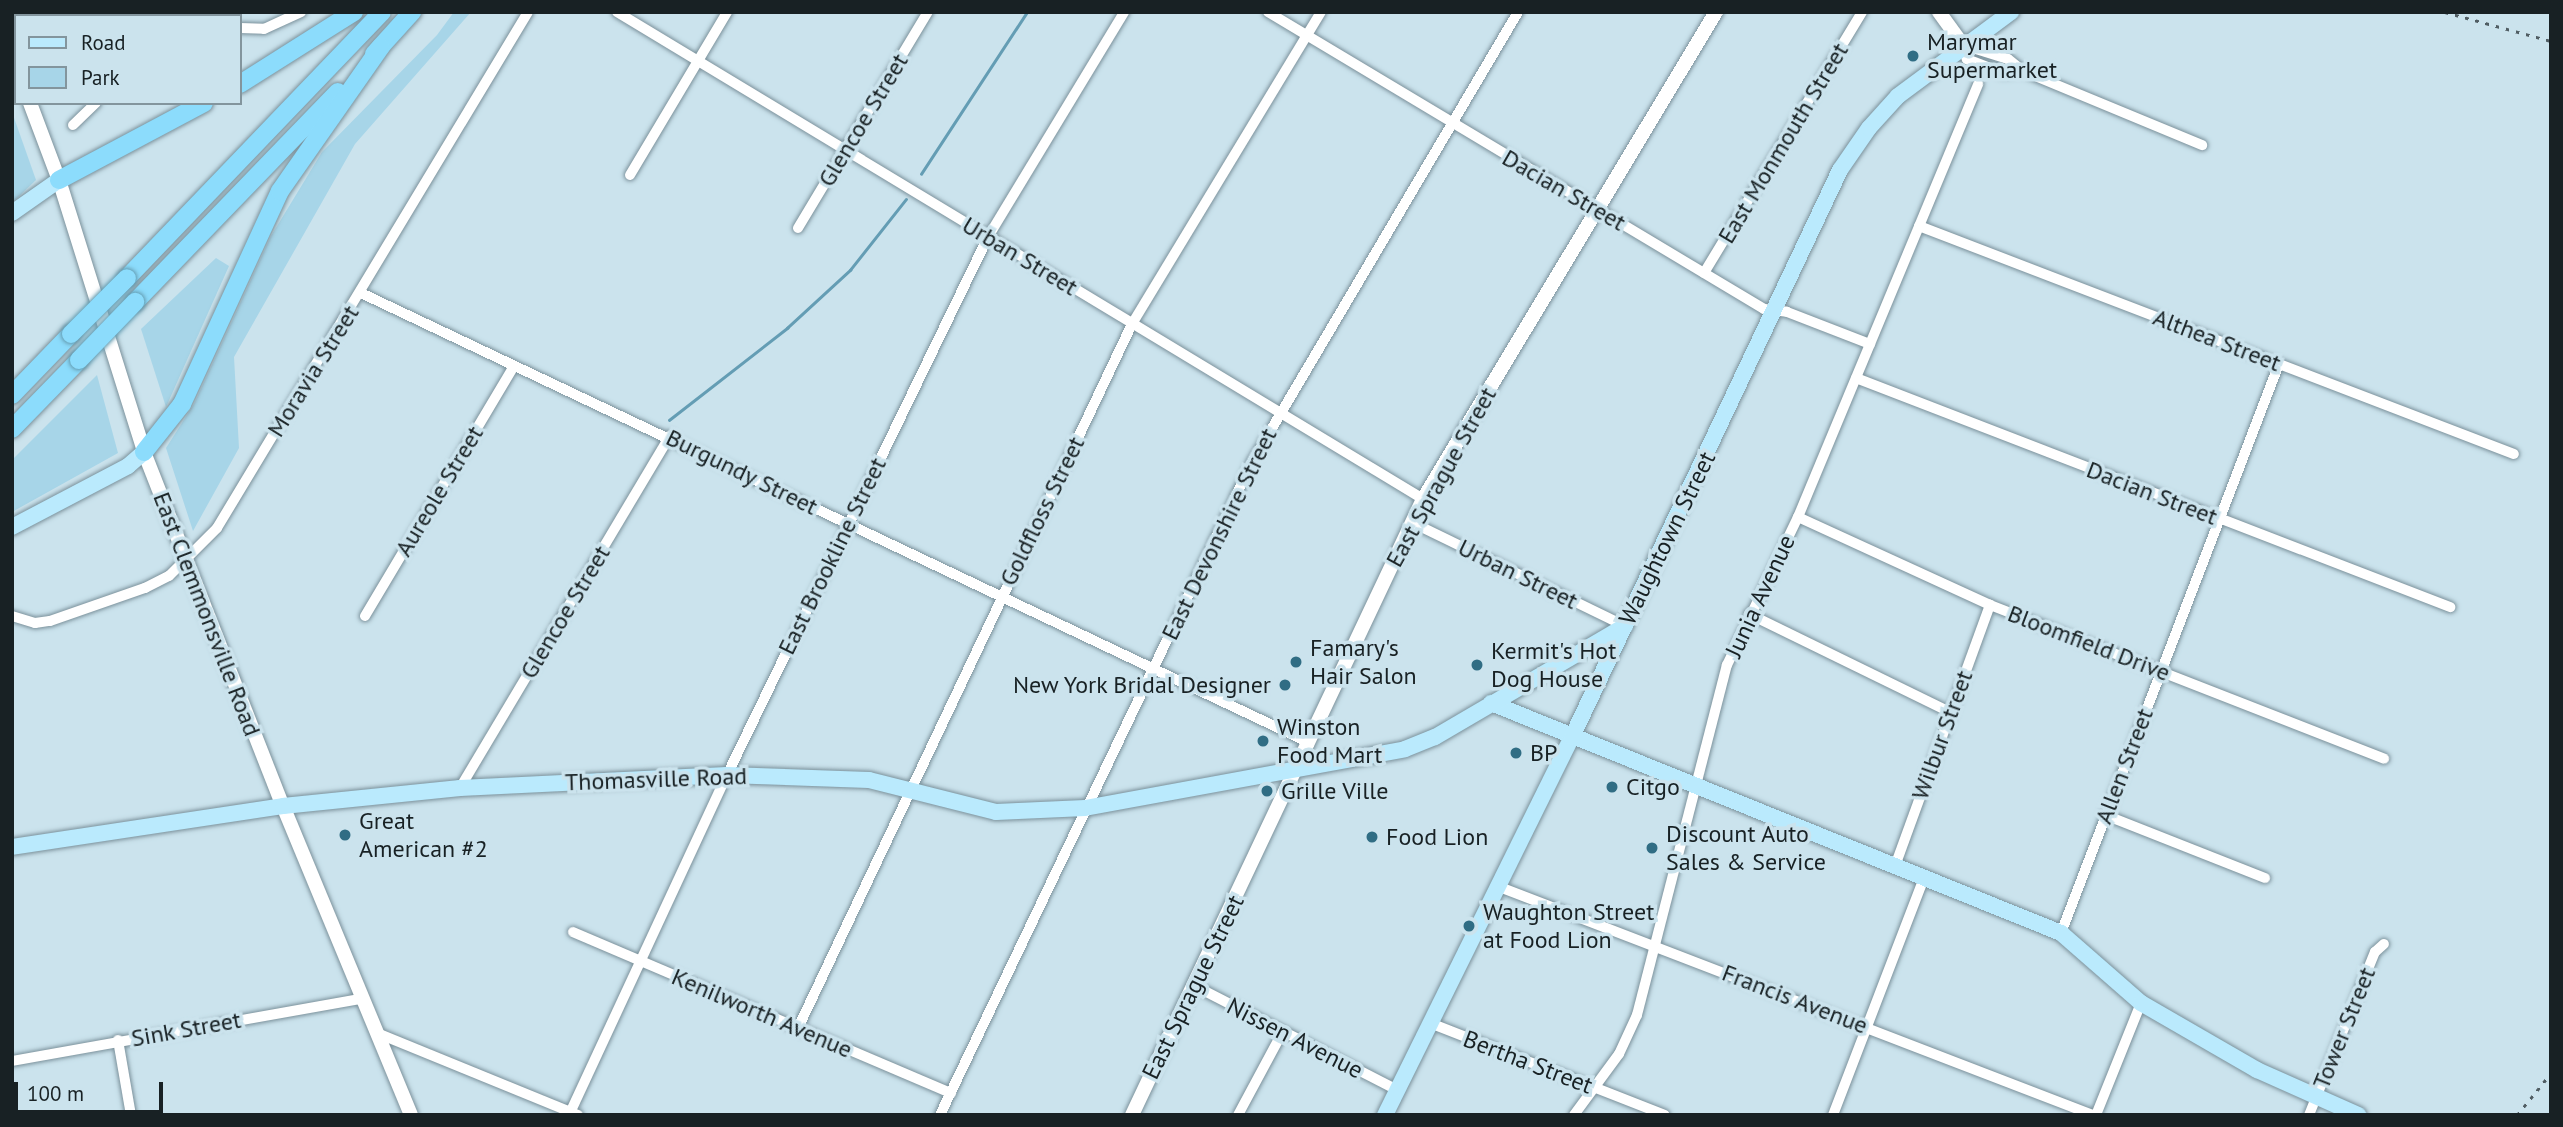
<!DOCTYPE html>
<html>
<head>
<meta charset="utf-8">
<style>
  body { margin:0 }
  #map { position:relative; width:2563px; height:1127px; overflow:hidden; background:#cbe3ed; font-family:"PT Sans",sans-serif }
  div>[style] { position:absolute }
  .green>* { inset:0; background:#a7d5e8 }
  .stream>* { height:2.5px; margin:-1.25px; padding:0 1.25px; transform-origin:1.25px; border-radius:1.25px; background:#649db4 }
  .roads { filter:drop-shadow(0 0 2px #7b919b) drop-shadow(0 0 2px #7b919b) }
  .street>* { height:10px; margin:-5px; padding:0 5px; transform-origin:5px; border-radius:5px; background:#fff }
  .secondary>* { height:14px; margin:-7px; padding:0 7px; transform-origin:7px; border-radius:7px; background:#fff }
  .primary>* { height:16px; margin:-8px; padding:0 8px; transform-origin:8px; border-radius:8px; background:#baeafd }
  .highway>* { height:18px; margin:-9px; padding:0 9px; transform-origin:9px; border-radius:9px; background:#8cdcfc }
  .rail>* { height:2.5px; margin-top:-1.25px; transform-origin:0; background:repeating-linear-gradient(90deg,#505d63 0 3.5px,transparent 0 10.5px) }
  .bridges { filter:drop-shadow(0 0 2px #639bb0) drop-shadow(0 0 2px #639bb0) }
  .highway-bridge>* { height:18px; margin:-9px; padding:0 9px; transform-origin:9px; border-radius:9px; background:#8cdcfc }
  .dots>* { width:19px; height:19px; translate:-50% -50%; box-sizing:border-box; border:4px solid #cbe3ed; border-radius:50% }
  span { translate:-50% -50%; white-space:nowrap; text-align:center; line-height:1.15; -webkit-text-stroke:7px #cbe3ed; paint-order:stroke }
  .poi-label { font-size:24px; color:#182124 }
  .left { translate:0 -50%; text-align:left }
  .right { translate:-100% -50%; text-align:right }
  .street-label { font-size:24px; color:#182124 }
  .frame { position:absolute; inset:0; border:14px solid #182124; pointer-events:none }
  .legend { position:absolute; left:14px; top:14px; width:228px; height:91px; box-sizing:border-box; background:#cbe3ed; border:2px solid #83959d; margin:0; padding:9px 12px; list-style:none; font-size:21px; color:#182124 }
  .legend li { display:flex; align-items:center; gap:14px; height:35px }
  .legend b { width:35px; border:2px solid #83959d }
  .scale { position:absolute; left:14px; top:1082px; width:149px; height:32px; box-sizing:border-box; border:4px solid #182124; border-top:0; padding-left:9px; font-size:21px; line-height:24px; white-space:nowrap; color:#182124; -webkit-text-stroke:5px #cbe3ed; paint-order:stroke }
</style>
</head>
<body>
<div id="map">
  <div class="green">
    <i style="clip-path:polygon(454px 12px,471px 12px,355px 144px,234px 357px,239px 448px,193px 531px,166px 448px,194px 404px,271px 236px,322px 152px,437px 35px)"></i>
    <i style="clip-path:polygon(12px 112px,36px 180px,12px 203px)"></i>
    <i style="clip-path:polygon(216px 258px,229px 266px,166px 407px,141px 329px)"></i>
    <i style="clip-path:polygon(97px 375px,118px 453px,12px 512px,12px 460px)"></i>
  </div>
  <div class="stream">
    <i style="left:921px;top:174px;width:194px;rotate:-56.8deg"></i>
    <i style="left:669px;top:420px;width:150px;rotate:-37.9deg"></i>
    <i style="left:787px;top:328px;width:86px;rotate:-42.6deg"></i>
    <i style="left:850px;top:270px;width:90px;rotate:-51.7deg"></i>
  </div>
  <div class="roads">
    <div class="street">
      <i style="left:183px;top:12px;width:9px;rotate:27deg"></i>
      <i style="left:617px;top:12px;width:942px;rotate:31.14deg"></i>
      <i style="left:1268px;top:12px;width:578px;rotate:30.91deg"></i>
      <i style="left:1764px;top:309px;width:23px;rotate:7deg"></i>
      <i style="left:1787px;top:312px;width:89px;rotate:21.1deg"></i>
      <i style="left:130px;top:16px;width:4px;rotate:-63deg"></i>
      <i style="left:240px;top:28px;width:24px;rotate:2deg"></i>
      <i style="left:264px;top:29px;width:41px;rotate:-24.7deg"></i>
      <i style="left:2023px;top:71px;width:20px;rotate:174deg"></i>
      <i style="left:2003px;top:73px;width:39px;rotate:-159deg"></i>
      <i style="left:1967px;top:59px;width:15px;rotate:-106deg"></i>
      <i style="left:1963px;top:45px;width:47px;rotate:17.3deg"></i>
      <i style="left:2008px;top:59px;width:19px;rotate:39deg"></i>
      <i style="left:2023px;top:71px;width:194px;rotate:22.5deg"></i>
      <i style="left:73px;top:125px;width:32px;rotate:-44deg"></i>
      <i style="left:630px;top:175px;width:190px;rotate:-59.2deg"></i>
      <i style="left:1919px;top:226px;width:637px;rotate:20.97deg"></i>
      <i style="left:798px;top:228px;width:252px;rotate:-59deg"></i>
      <i style="left:1704px;top:273px;width:305px;rotate:-58.8deg"></i>
      <i style="left:361px;top:293px;width:1050px;rotate:25.37deg"></i>
      <i style="left:1856px;top:378px;width:637px;rotate:21.08deg"></i>
      <i style="left:1798px;top:517px;width:211px;rotate:24.6deg"></i>
      <i style="left:1990px;top:605px;width:423px;rotate:21.3deg"></i>
      <i style="left:1411px;top:522px;width:238px;rotate:25.9deg"></i>
      <i style="left:1749px;top:614px;width:224px;rotate:26deg"></i>
      <i style="left:12px;top:616px;width:24px;rotate:17deg"></i>
      <i style="left:35px;top:623px;width:15px;rotate:-8deg"></i>
      <i style="left:50px;top:621px;width:101px;rotate:-19.2deg"></i>
      <i style="left:145px;top:588px;width:27px;rotate:-27deg"></i>
      <i style="left:169px;top:576px;width:68px;rotate:-45deg"></i>
      <i style="left:217px;top:528px;width:602px;rotate:-58.92deg"></i>
      <i style="left:365px;top:616px;width:291px;rotate:-59.2deg"></i>
      <i style="left:460px;top:788px;width:410px;rotate:-59.2deg"></i>
      <i style="left:2105px;top:815px;width:172px;rotate:21.5deg"></i>
      <i style="left:1895px;top:866px;width:278px;rotate:-70deg"></i>
      <i style="left:1497px;top:886px;width:638px;rotate:21.02deg"></i>
      <i style="left:573px;top:932px;width:411px;rotate:23.1deg"></i>
      <i style="left:2061px;top:933px;width:609px;rotate:-69.04deg"></i>
      <i style="left:1193px;top:985px;width:229px;rotate:27.2deg"></i>
      <i style="left:1430px;top:1023px;width:252px;rotate:21.4deg"></i>
      <i style="left:798px;top:1028px;width:779px;rotate:-64.62deg"></i>
      <i style="left:1132px;top:324px;width:365px;rotate:-58.8deg"></i>
      <i style="left:377px;top:1033px;width:217px;rotate:22.2deg"></i>
      <i style="left:118px;top:1040px;width:76px;rotate:80.2deg"></i>
      <i style="left:12px;top:1061px;width:354px;rotate:-10.1deg"></i>
      <i style="left:569px;top:1115px;width:375px;rotate:-65.1deg"></i>
      <i style="left:727px;top:775px;width:598px;rotate:-64.12deg"></i>
      <i style="left:988px;top:237px;width:263px;rotate:-58.8deg"></i>
      <i style="left:940px;top:1115px;width:724px;rotate:-64.46deg"></i>
      <i style="left:1252px;top:462px;width:523px;rotate:-59.41deg"></i>
      <i style="left:1238px;top:1115px;width:93px;rotate:-61.8deg"></i>
      <i style="left:1574px;top:1115px;width:76px;rotate:-53.6deg"></i>
      <i style="left:1619px;top:1054px;width:43px;rotate:-65.2deg"></i>
      <i style="left:1637px;top:1015px;width:361px;rotate:-75.6deg"></i>
      <i style="left:1727px;top:665px;width:164px;rotate:-64.4deg"></i>
      <i style="left:1798px;top:517px;width:469px;rotate:-67.4deg"></i>
      <i style="left:1833px;top:1115px;width:254px;rotate:-69deg"></i>
      <i style="left:2096px;top:1115px;width:121px;rotate:-68.1deg"></i>
      <i style="left:2309px;top:1115px;width:176px;rotate:-68deg"></i>
      <i style="left:2375px;top:952px;width:12px;rotate:-42deg"></i>
    </div>
    <div class="secondary">
      <i style="left:1939px;top:12px;width:41px;rotate:54deg"></i>
      <i style="left:12px;top:56px;width:10px;rotate:66deg"></i>
      <i style="left:30px;top:103px;width:82px;rotate:69.4deg"></i>
      <i style="left:59px;top:180px;width:285px;rotate:72.6deg"></i>
      <i style="left:144px;top:452px;width:380px;rotate:68.6deg"></i>
      <i style="left:283px;top:806px;width:334px;rotate:67.5deg"></i>
      <i style="left:1132px;top:1115px;width:681px;rotate:-64.71deg"></i>
      <i style="left:1423px;top:499px;width:568px;rotate:-58.97deg"></i>
    </div>
    <div class="primary">
      <i style="left:12px;top:213px;width:57px;rotate:-35.1deg"></i>
      <i style="left:12px;top:527px;width:131px;rotate:-27.7deg"></i>
      <i style="left:128px;top:466px;width:21px;rotate:-41deg"></i>
      <i style="left:1491px;top:703px;width:615px;rotate:21.97deg"></i>
      <i style="left:2061px;top:933px;width:106px;rotate:41.2deg"></i>
      <i style="left:2141px;top:1003px;width:134px;rotate:30deg"></i>
      <i style="left:2257px;top:1070px;width:111px;rotate:24deg"></i>
      <i style="left:12px;top:847px;width:274px;rotate:-8.6deg"></i>
      <i style="left:283px;top:806px;width:178px;rotate:-5.8deg"></i>
      <i style="left:460px;top:788px;width:267px;rotate:-2.8deg"></i>
      <i style="left:727px;top:775px;width:142px;rotate:2deg"></i>
      <i style="left:869px;top:780px;width:131px;rotate:14.1deg"></i>
      <i style="left:996px;top:812px;width:89px;rotate:-2.6deg"></i>
      <i style="left:1085px;top:808px;width:325px;rotate:-10.4deg"></i>
      <i style="left:1405px;top:749px;width:32px;rotate:-22deg"></i>
      <i style="left:1435px;top:737px;width:220px;rotate:-30.3deg"></i>
      <i style="left:1385px;top:1115px;width:422px;rotate:-63.7deg"></i>
      <i style="left:1572px;top:737px;width:627px;rotate:-64.7deg"></i>
      <i style="left:1840px;top:170px;width:51px;rotate:-55.4deg"></i>
      <i style="left:1869px;top:128px;width:43px;rotate:-47.8deg"></i>
      <i style="left:1898px;top:96px;width:141px;rotate:-36.6deg"></i>
    </div>
    <div class="highway">
      <i style="left:374px;top:54px;width:57px;rotate:-47.9deg"></i>
      <i style="left:240px;top:84px;width:135px;rotate:-32.3deg"></i>
      <i style="left:59px;top:180px;width:164px;rotate:-28deg"></i>
      <i style="left:127px;top:278px;width:368px;rotate:-46.2deg"></i>
      <i style="left:135px;top:302px;width:292px;rotate:-46deg"></i>
      <i style="left:12px;top:395px;width:85px;rotate:-46deg"></i>
      <i style="left:12px;top:429px;width:96px;rotate:-45.8deg"></i>
      <i style="left:144px;top:452px;width:61px;rotate:-51.6deg"></i>
      <i style="left:182px;top:404px;width:234px;rotate:-65.3deg"></i>
      <i style="left:280px;top:191px;width:176px;rotate:-55deg"></i>
    </div>
  </div>
  <div class="rail">
    <i style="left:2445px;top:12px;width:110px;rotate:15.3deg"></i>
    <i style="left:2517px;top:1115px;width:54px;rotate:-51deg"></i>
  </div>
  <div class="bridges">
    <div class="highway-bridge">
      <i style="left:71px;top:334px;width:79px;rotate:-45deg"></i>
      <i style="left:79px;top:360px;width:81px;rotate:-46deg"></i>
    </div>
  </div>
  <div class="dots">
    <i style="left:1913px;top:56px;background:#306d84"></i>
    <i style="left:1296px;top:662px;background:#306d84"></i>
    <i style="left:1477px;top:665px;background:#306d84"></i>
    <i style="left:1285px;top:685px;background:#306d84"></i>
    <i style="left:1263px;top:741px;background:#306d84"></i>
    <i style="left:1516px;top:753px;background:#306d84"></i>
    <i style="left:1612px;top:787px;background:#306d84"></i>
    <i style="left:1267px;top:791px;background:#306d84"></i>
    <i style="left:345px;top:835px;background:#306d84"></i>
    <i style="left:1372px;top:837px;background:#306d84"></i>
    <i style="left:1652px;top:848px;background:#306d84"></i>
    <i style="left:1469px;top:926px;background:#306d84"></i>
  </div>
  <div class="poi-label">
    <span class="left" style="left:1927px;top:56px">Marymar<br>Supermarket</span>
    <span class="left" style="left:1310px;top:662px">Famary's<br>Hair Salon</span>
    <span class="left" style="left:1491px;top:665px">Kermit's Hot<br>Dog House</span>
    <span class="right" style="left:1271px;top:685px">New York Bridal Designer</span>
    <span class="left" style="left:1277px;top:741px">Winston<br>Food Mart</span>
    <span class="left" style="left:1530px;top:753px">BP</span>
    <span class="left" style="left:1626px;top:787px">Citgo</span>
    <span class="left" style="left:1281px;top:791px">Grille Ville</span>
    <span class="left" style="left:359px;top:835px">Great<br>American #2</span>
    <span class="left" style="left:1666px;top:848px">Discount Auto<br>Sales &amp; Service</span>
    <span class="left" style="left:1386px;top:837px">Food Lion</span>
    <span class="left" style="left:1483px;top:926px">Waughton Street<br>at Food Lion</span>
  </div>
  <div class="street-label">
    <span style="left:863px;top:120px;rotate:-59deg">Glencoe Street</span>
    <span style="left:1783px;top:143px;rotate:-59deg">East Monmouth Street</span>
    <span style="left:1564px;top:190px;rotate:30deg">Dacian Street</span>
    <span style="left:1020px;top:256px;rotate:31deg">Urban Street</span>
    <span style="left:2217px;top:340px;rotate:21deg">Althea Street</span>
    <span style="left:313px;top:371px;rotate:-58deg">Moravia Street</span>
    <span style="left:742px;top:472px;rotate:26deg">Burgundy Street</span>
    <span style="left:1441px;top:477px;rotate:-61deg">East Sprague Street</span>
    <span style="left:439px;top:491px;rotate:-59deg">Aureole Street</span>
    <span style="left:2152px;top:493px;rotate:21deg">Dacian Street</span>
    <span style="left:1042px;top:511px;rotate:-64deg">Goldfloss Street</span>
    <span style="left:1219px;top:534px;rotate:-64deg">East Devonshire Street</span>
    <span style="left:1667px;top:538px;rotate:-64deg">Waughtown Street</span>
    <span style="left:832px;top:556px;rotate:-64deg">East Brookline Street</span>
    <span style="left:1518px;top:574px;rotate:26deg">Urban Street</span>
    <span style="left:1760px;top:596px;rotate:-65deg">Junia Avenue</span>
    <span style="left:565px;top:612px;rotate:-59deg">Glencoe Street</span>
    <span style="left:207px;top:614px;rotate:69deg">East Clemmonsville Road</span>
    <span style="left:2089px;top:643px;rotate:21deg">Bloomfield Drive</span>
    <span style="left:1942px;top:735px;rotate:-70deg">Wilbur Street</span>
    <span style="left:2124px;top:766px;rotate:-69deg">Allen Street</span>
    <span style="left:656px;top:779px;rotate:-2deg">Thomasville Road</span>
    <span style="left:1193px;top:987px;rotate:-64deg">East Sprague Street</span>
    <span style="left:1795px;top:999px;rotate:21deg">Francis Avenue</span>
    <span style="left:762px;top:1013px;rotate:23deg">Kenilworth Avenue</span>
    <span style="left:2344px;top:1028px;rotate:-68deg">Tower Street</span>
    <span style="left:186px;top:1029px;rotate:-10deg">Sink Street</span>
    <span style="left:1295px;top:1038px;rotate:27deg">Nissen Avenue</span>
    <span style="left:1528px;top:1062px;rotate:21deg">Bertha Street</span>
  </div>
  <div class="frame"></div>
  <ul class="legend">
  <li><b style="height:9px;background:#baeafd"></b>Road</li>
  <li><b style="height:19px;background:#a7d5e8"></b>Park</li>
  </ul>
  <div class="scale">100 m</div>
</div>
</body>
</html>
